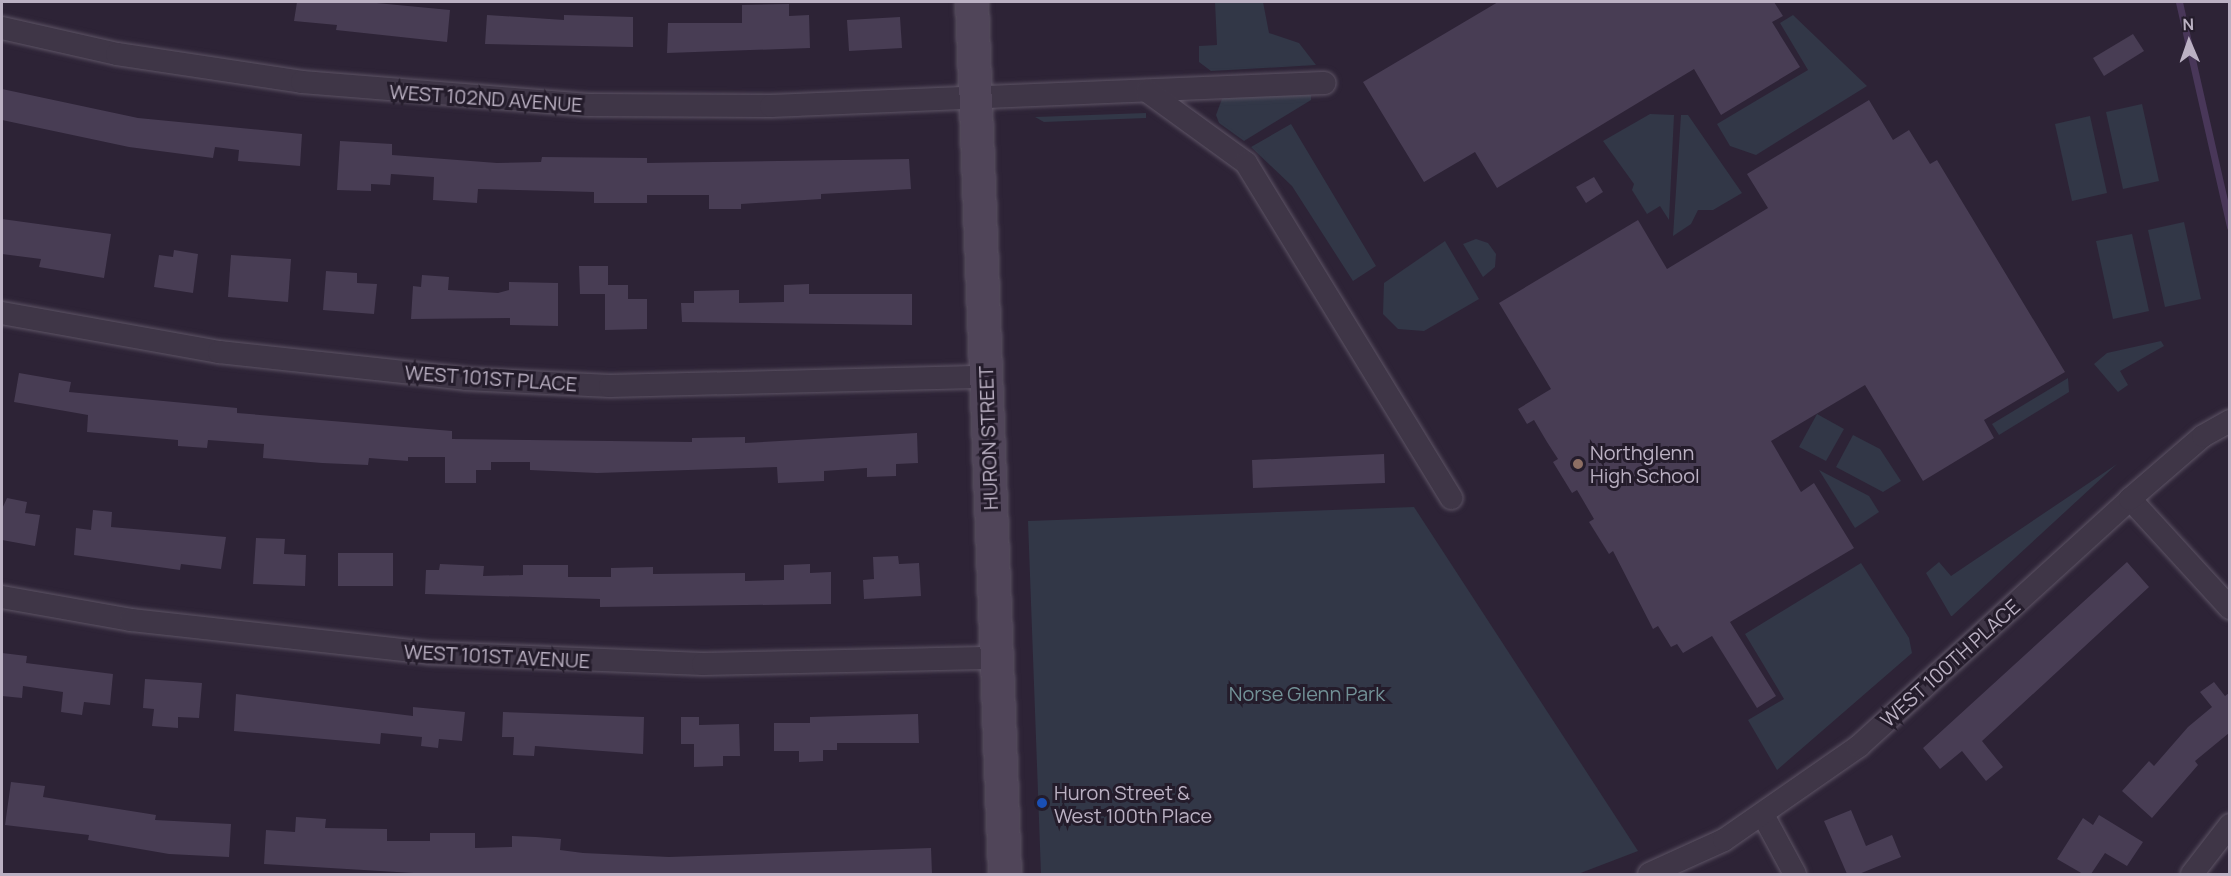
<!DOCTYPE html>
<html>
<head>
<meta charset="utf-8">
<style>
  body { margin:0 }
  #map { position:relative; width:2231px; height:876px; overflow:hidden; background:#2d2336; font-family:Manrope,sans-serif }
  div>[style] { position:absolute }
  .green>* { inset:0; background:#323747 }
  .stream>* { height:7px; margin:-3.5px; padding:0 3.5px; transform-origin:3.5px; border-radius:3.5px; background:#493759 }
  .building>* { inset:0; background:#483d54 }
  .roads { filter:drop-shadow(0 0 2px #5d5465) drop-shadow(0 0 2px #5d5465) }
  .minor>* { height:22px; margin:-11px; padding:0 11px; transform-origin:11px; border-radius:11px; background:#3f3647 }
  .secondary>* { height:32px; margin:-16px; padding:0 16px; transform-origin:16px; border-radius:16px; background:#504559 }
  .dots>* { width:16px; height:16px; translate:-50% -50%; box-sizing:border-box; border:3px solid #241c2b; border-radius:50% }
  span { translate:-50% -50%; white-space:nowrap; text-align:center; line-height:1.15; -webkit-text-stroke:6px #241c2b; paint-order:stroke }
  .street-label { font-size:20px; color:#bbb1c3 }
  .poi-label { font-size:20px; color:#bbb1c3 }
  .left { translate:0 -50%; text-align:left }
  .park-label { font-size:20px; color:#729196 }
  .frame { position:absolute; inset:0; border:3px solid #bbb1c3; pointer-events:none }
  .north { position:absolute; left:2159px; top:12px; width:60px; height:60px; -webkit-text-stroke:4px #241c2b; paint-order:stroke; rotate:358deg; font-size:16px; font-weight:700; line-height:24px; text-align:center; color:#bbb1c3 }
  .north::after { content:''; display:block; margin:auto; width:21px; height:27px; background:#bbb1c3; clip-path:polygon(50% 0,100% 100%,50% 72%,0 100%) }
</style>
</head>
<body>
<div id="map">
  <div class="green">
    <i style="clip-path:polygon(1215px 2px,1263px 2px,1269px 33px,1299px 43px,1316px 65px,1211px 71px,1199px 62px,1199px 46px,1217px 45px)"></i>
    <i style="clip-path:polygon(1793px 15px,1867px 86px,1756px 155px,1730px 146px,1717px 124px,1808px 70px,1780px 23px)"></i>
    <i style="clip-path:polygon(1311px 95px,1311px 100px,1244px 141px,1219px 123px,1216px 115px,1223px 96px)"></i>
    <i style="clip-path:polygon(2142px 104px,2159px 181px,2123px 189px,2106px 112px)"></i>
    <i style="clip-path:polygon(1146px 113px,1146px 118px,1044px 122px,1035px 117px)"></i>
    <i style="clip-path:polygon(1650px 114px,1674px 115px,1669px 220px,1660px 206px,1647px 214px,1632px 190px,1634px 184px,1603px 141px)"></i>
    <i style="clip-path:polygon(1681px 115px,1688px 115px,1742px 193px,1713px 210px,1698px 210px,1691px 224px,1673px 236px)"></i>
    <i style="clip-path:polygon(2090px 116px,2107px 193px,2072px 201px,2055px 124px)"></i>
    <i style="clip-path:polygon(1291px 124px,1376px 266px,1353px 281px,1292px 186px,1251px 147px)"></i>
    <i style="clip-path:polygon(2184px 222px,2201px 299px,2165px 307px,2148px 230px)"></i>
    <i style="clip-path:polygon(2132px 234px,2149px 311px,2113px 319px,2096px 241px)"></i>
    <i style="clip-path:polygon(1476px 239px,1488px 243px,1496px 254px,1495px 267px,1483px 277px,1463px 244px)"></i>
    <i style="clip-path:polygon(1445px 241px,1479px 299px,1424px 331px,1398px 329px,1383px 314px,1384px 283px)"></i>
    <i style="clip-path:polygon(2161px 341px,2164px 346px,2120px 371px,2128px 385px,2118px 392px,2094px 364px,2107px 353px)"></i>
    <i style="clip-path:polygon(2068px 378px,2069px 392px,1999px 435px,1992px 424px)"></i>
    <i style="clip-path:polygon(1817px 414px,1844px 429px,1826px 461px,1799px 447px)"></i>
    <i style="clip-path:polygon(1853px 435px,1880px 449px,1901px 481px,1883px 492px,1836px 467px)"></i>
    <i style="clip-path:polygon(2117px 464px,1952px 616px,1951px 616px,1926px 573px,1939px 562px,1951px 576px)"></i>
    <i style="clip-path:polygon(1819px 470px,1869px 496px,1879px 512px,1855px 528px)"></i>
    <i style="clip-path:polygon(1414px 507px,1638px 851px,1578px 874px,1041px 874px,1028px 521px)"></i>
    <i style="clip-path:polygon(1861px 563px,1909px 638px,1912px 653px,1777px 770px,1748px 720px,1784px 699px,1745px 634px)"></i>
  </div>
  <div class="stream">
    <i style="left:2179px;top:2px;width:231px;rotate:77.2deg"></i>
  </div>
  <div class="building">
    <i style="clip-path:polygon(297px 2px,366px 2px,450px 10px,447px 42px,336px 30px,337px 25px,294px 21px)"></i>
    <i style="clip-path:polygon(1498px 2px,1774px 2px,1783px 16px,1772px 22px,1800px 67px,1721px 115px,1694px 69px,1497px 188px,1475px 152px,1424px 182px,1363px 82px)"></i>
    <i style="clip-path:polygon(789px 4px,789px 16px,809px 15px,810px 48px,667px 53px,668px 23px,742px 23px,742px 5px)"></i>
    <i style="clip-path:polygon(487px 15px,564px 20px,564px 15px,633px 17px,633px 47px,485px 44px)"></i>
    <i style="clip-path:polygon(900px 17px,902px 48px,849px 51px,847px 20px)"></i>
    <i style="clip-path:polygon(2133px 34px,2144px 51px,2104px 76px,2093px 58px)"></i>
    <i style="clip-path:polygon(2px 89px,138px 118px,302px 134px,300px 166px,238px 161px,239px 150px,215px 147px,213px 158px,129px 147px,2px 120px)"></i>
    <i style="clip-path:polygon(1869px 100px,1893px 140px,1909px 130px,1930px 164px,1937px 160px,2065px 372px,1984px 420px,1994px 438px,1923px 481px,1865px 385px,1771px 441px,1801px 492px,1814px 483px,1854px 548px,1730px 622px,1776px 696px,1757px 708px,1712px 636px,1683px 653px,1677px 644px,1671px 647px,1658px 626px,1653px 629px,1613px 551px,1609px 554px,1589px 522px,1594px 519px,1577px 490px,1572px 493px,1553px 462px,1558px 459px,1547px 442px,1534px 420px,1527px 424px,1518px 409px,1551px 389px,1499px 303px,1638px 220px,1667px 269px,1768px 208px,1747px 174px)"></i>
    <i style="clip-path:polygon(340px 141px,392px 144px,392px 155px,497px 163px,541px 162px,542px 157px,647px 158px,647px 163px,909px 159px,911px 189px,821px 194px,821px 199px,741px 204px,741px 209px,709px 209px,709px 195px,647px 195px,647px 203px,594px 203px,594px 192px,478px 189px,477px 203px,433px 200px,434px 177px,391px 174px,390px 185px,371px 184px,371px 191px,337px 190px)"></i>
    <i style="clip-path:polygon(1594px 177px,1603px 192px,1586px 203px,1576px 187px)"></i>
    <i style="clip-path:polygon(2px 219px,111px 234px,104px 278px,39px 267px,41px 259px,2px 254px)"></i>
    <i style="clip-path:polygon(174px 250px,198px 254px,193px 293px,154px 287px,159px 255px,173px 257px)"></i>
    <i style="clip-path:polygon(231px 255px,291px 259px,288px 302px,228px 297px)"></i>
    <i style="clip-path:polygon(579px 266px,608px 266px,608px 285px,628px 285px,628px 299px,647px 299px,647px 329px,605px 330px,605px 294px,580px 294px)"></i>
    <i style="clip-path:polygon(326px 271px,357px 273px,357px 283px,377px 284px,374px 314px,323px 310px)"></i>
    <i style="clip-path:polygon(422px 275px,449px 277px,448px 290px,498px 293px,509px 290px,509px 282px,558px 283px,558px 326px,510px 325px,510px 318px,411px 319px,413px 286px,421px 287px)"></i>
    <i style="clip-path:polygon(809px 284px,809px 294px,912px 294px,912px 325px,682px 322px,681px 303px,694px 303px,694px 291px,739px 290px,739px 303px,784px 302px,784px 285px)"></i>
    <i style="clip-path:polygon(19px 373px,71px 382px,69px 392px,237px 408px,237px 413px,452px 431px,452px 439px,692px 442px,692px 438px,745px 437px,745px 443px,917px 433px,918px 463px,896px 464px,896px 476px,867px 477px,867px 468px,824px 471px,824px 481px,778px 483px,777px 467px,597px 473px,530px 470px,530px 462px,491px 462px,491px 470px,476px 470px,476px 483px,445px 483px,445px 457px,408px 457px,408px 461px,369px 458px,368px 465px,322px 463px,263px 458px,264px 444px,208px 440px,207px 448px,178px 446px,178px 440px,87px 432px,88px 415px,14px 402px)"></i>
    <i style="clip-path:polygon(1384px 454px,1385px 483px,1253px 488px,1252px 460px)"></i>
    <i style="clip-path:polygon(7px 498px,27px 502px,25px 513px,40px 515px,35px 546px,2px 540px,2px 509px)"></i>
    <i style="clip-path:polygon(93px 510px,112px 512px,111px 527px,226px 537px,221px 569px,181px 564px,180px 570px,74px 555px,76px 528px,91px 530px)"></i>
    <i style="clip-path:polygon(256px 538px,285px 539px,284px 554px,306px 555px,305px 586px,253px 584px)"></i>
    <i style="clip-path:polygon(338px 553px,393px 553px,393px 586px,338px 586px)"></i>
    <i style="clip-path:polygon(898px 556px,899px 564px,919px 563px,921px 596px,864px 599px,863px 580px,874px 579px,873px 557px)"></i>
    <i style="clip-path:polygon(2127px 562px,2149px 587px,1982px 741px,2003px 767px,1986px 781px,1962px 751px,1940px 769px,1923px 748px)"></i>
    <i style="clip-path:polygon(440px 564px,484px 566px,483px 576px,523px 575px,523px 565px,568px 565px,568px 577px,611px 577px,611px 568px,653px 567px,653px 574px,745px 573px,745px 581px,784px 580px,784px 565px,810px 564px,810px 573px,831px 572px,831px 604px,600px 607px,600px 599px,425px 594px,426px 570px,439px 570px)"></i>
    <i style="clip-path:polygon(2px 653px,27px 656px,26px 663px,113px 674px,110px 705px,84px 702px,82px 715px,61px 712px,63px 692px,23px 686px,22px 698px,2px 696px)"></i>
    <i style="clip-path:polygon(145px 679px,202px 683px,199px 718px,178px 717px,178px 728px,152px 726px,154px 709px,143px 708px)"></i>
    <i style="clip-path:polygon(2214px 682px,2225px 696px,2229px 693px,2229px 733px,2195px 761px,2198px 765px,2152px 818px,2122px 791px,2149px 761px,2154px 766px,2188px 727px,2212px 707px,2200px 692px)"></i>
    <i style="clip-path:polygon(236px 694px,413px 716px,413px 707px,465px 712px,462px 741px,439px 739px,438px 748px,421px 746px,422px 737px,381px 733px,380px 744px,234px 731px)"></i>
    <i style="clip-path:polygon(503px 712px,644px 717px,643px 754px,535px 746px,534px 756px,513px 755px,514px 737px,502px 737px)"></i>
    <i style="clip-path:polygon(918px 714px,919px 743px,837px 743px,837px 750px,823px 750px,823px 761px,799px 762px,799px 751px,774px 751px,774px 723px,810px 723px,810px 717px)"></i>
    <i style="clip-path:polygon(681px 717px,699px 717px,699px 725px,739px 724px,740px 756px,723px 756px,723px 766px,694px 767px,694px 744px,681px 744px)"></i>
    <i style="clip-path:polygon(11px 782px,45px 786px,43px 797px,156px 815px,155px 820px,231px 824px,229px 857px,169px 854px,88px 840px,89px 835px,5px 825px)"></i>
    <i style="clip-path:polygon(1851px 810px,1866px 846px,1892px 835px,1901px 857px,1859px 874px,1847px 874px,1824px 821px)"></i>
    <i style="clip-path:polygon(2099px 815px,2143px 842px,2127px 866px,2105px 853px,2091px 874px,2083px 874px,2057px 859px,2083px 818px,2093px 825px)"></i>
    <i style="clip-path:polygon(296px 817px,326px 819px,325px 828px,387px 829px,387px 841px,430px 841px,430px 833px,475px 833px,475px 848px,512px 847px,512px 836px,536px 837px,561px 839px,560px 850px,583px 853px,669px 857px,931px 848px,932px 874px,430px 874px,264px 864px,266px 830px,295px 832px)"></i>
  </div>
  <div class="roads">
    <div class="minor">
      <i style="left:2px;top:28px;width:118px;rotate:12.7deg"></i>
      <i style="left:117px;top:54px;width:187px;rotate:8.6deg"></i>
      <i style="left:302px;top:82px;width:287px;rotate:4.6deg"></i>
      <i style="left:588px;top:105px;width:183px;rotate:0.3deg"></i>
      <i style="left:771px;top:106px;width:554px;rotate:-2.38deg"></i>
      <i style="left:1147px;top:91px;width:122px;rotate:36deg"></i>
      <i style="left:1246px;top:163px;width:393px;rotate:58.5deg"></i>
      <i style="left:2px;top:313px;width:220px;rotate:10.2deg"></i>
      <i style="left:219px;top:352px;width:248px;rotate:6.2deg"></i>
      <i style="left:466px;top:379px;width:144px;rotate:2.8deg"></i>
      <i style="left:610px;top:386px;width:376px;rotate:-1.4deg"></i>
      <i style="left:2130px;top:499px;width:148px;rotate:47.5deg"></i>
      <i style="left:2px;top:597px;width:131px;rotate:10.1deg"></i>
      <i style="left:131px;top:620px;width:300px;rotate:6.3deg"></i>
      <i style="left:429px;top:653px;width:274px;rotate:2.3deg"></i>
      <i style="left:703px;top:664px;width:294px;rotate:-1.2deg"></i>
      <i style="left:1763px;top:815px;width:67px;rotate:61.5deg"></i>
      <i style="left:1649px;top:874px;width:82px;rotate:-24.4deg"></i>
      <i style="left:1724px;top:840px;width:165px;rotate:-34.8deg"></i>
      <i style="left:1859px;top:746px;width:367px;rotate:-42.3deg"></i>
      <i style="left:2130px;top:499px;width:96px;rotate:-40.8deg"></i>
      <i style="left:2203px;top:436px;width:31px;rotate:-29deg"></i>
      <i style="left:2192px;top:874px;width:62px;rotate:-52.2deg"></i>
    </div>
    <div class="secondary">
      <i style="left:972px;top:2px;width:873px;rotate:87.83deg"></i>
    </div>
  </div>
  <div class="dots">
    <i style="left:1578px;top:464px;background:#8d6e63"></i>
    <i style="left:1042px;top:803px;background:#1a4fb4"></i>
  </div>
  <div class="street-label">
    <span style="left:486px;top:98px;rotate:4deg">WEST 102ND AVENUE</span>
    <span style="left:491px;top:378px;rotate:4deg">WEST 101ST PLACE</span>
    <span style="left:988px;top:438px;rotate:-92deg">HURON STREET</span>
    <span style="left:497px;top:656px;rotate:3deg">WEST 101ST AVENUE</span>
    <span style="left:1950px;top:663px;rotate:-42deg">WEST 100TH PLACE</span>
  </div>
  <div class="poi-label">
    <span class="left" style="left:1590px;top:464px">Northglenn<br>High School</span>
    <span class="left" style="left:1054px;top:804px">Huron Street &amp;<br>West 100th Place</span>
  </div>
  <div class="park-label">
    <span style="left:1307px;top:693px">Norse Glenn Park</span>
  </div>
  <div class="frame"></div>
  <div class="north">N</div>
</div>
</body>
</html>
